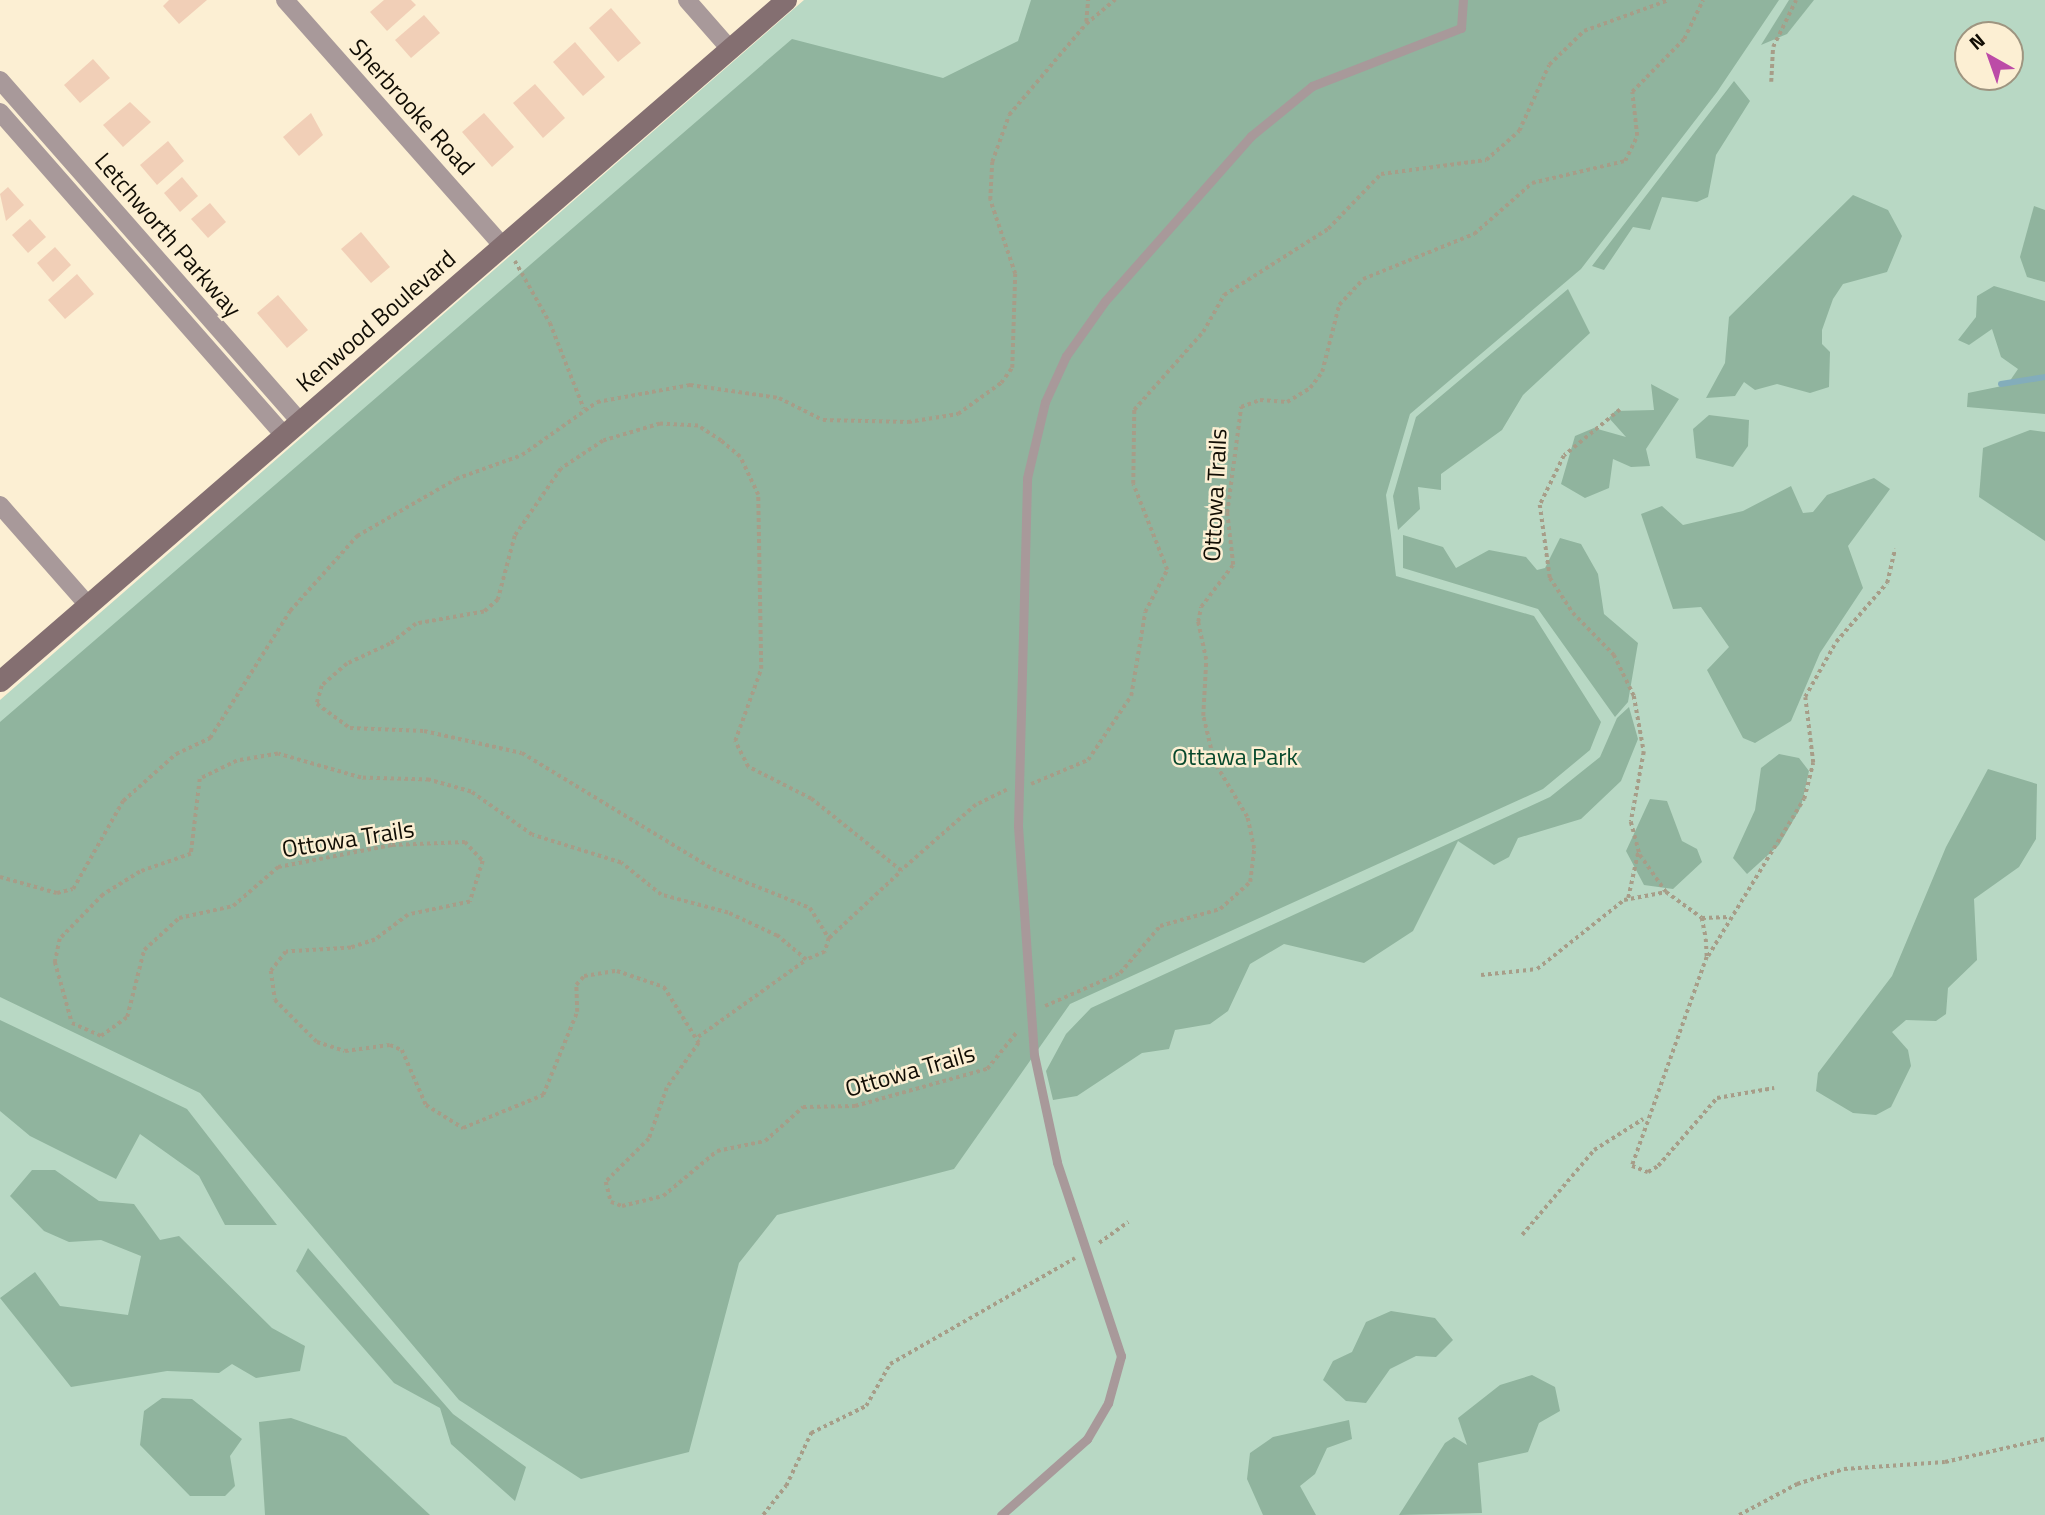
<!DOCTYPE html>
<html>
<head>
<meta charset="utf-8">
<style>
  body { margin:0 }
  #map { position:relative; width:2045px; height:1515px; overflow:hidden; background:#fcefd3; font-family:"Titillium Web",sans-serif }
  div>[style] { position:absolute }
  .green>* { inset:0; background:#b8d8c4 }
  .forest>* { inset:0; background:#90b49e }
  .stream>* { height:6px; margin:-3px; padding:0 3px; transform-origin:3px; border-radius:3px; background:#83adbb }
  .building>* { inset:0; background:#f1cfb7 }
  .path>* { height:3.5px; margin-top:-1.75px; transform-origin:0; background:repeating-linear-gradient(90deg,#a79d88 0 3.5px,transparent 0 7px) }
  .lane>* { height:9px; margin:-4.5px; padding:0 4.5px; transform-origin:4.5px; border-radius:4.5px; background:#a8999a }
  .street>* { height:18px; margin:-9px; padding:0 9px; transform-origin:9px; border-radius:9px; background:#a8999a }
  .secondary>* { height:21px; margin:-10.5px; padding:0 10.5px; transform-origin:10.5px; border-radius:10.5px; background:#846f71 }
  span { translate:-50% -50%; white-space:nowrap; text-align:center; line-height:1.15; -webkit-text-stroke:5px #fcefd3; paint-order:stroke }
  .street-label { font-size:24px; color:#110d04 }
  .park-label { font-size:24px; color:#06482c }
  .north { position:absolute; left:1954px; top:21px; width:70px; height:70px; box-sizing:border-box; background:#fcefd3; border:2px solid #9e9580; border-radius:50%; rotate:320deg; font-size:19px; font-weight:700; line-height:28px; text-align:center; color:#110d04 }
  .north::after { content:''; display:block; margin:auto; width:24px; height:32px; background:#bc4ba7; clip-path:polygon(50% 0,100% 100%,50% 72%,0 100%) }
</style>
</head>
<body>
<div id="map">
  <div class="green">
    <i style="clip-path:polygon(evenodd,804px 0,2045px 0,2045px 1515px,0 1515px,0 700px,804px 0,1968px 35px,2010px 35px,2010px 77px,1968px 77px,1968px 35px)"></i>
  </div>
  <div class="forest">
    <i style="clip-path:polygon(1031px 0,1779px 0,1717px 92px,1581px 269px,1410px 414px,1386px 495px,1396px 576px,1534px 616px,1601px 722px,1590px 750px,1543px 789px,1070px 1004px,954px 1169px,777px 1215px,739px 1263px,689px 1452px,581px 1479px,459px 1400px,200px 1093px,0 997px,0 722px,792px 39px,943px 78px,1018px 41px)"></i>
    <i style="clip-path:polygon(1789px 0,1814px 0,1787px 34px,1761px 45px)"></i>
    <i style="clip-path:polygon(1734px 81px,1750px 101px,1716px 155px,1708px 197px,1697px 202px,1662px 197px,1650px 230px,1633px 227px,1604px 270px,1592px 266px)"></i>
    <i style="clip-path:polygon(1853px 195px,1888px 210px,1902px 236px,1887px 272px,1843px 284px,1833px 299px,1822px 330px,1822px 344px,1830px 352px,1829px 387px,1810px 393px,1777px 384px,1755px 390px,1744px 382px,1735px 396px,1706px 398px,1725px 363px,1729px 317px)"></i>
    <i style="clip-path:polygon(2034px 206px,2045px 210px,2045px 282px,2027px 277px,2020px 257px)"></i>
    <i style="clip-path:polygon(1994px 286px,2045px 301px,2045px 414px,1967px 407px,1968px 393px,2007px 385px,2018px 369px,2001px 357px,1992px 329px,1969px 345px,1958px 340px,1976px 317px,1977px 296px)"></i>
    <i style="clip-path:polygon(1568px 289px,1590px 333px,1523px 395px,1502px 430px,1441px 474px,1441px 490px,1418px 487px,1420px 509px,1398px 530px,1393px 496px,1416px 417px)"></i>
    <i style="clip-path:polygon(1651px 384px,1679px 399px,1646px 449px,1650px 466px,1631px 467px,1613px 459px,1609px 488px,1585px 498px,1561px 484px,1575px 436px,1594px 428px,1626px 437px,1609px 418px,1615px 411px,1654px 410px)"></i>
    <i style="clip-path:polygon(1709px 415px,1749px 420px,1748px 446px,1733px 467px,1696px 458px,1693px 429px)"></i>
    <i style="clip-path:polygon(2030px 430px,2045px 432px,2045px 541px,1979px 497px,1983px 448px)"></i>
    <i style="clip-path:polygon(1874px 478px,1890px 489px,1848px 546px,1863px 588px,1820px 653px,1791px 721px,1755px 743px,1743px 738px,1707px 670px,1729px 647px,1701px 607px,1673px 609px,1641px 514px,1662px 506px,1683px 525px,1743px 511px,1791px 486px,1803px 513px,1813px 512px,1827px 495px)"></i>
    <i style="clip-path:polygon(1403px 535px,1443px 547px,1456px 568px,1489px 550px,1526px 557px,1537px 570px,1545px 568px,1560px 538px,1581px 544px,1598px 574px,1604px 614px,1638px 643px,1628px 702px,1615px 717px,1538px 609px,1403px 568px)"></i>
    <i style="clip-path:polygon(1629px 707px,1638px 739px,1621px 781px,1581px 819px,1518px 838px,1509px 857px,1494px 865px,1458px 841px,1413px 931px,1364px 963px,1284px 944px,1250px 964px,1228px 1011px,1210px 1024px,1175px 1030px,1169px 1049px,1142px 1053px,1077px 1096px,1053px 1100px,1046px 1071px,1066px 1034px,1091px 1008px,1550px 797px,1600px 757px,1617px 718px)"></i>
    <i style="clip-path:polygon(1779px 754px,1799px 758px,1809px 771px,1801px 807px,1779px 845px,1747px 874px,1733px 858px,1755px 810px,1761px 768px)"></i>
    <i style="clip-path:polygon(1988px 769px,2037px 784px,2036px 839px,2019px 867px,1974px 899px,1977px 960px,1948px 988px,1946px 1014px,1936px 1021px,1906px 1020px,1892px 1032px,1908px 1050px,1911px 1066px,1891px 1107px,1876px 1115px,1853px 1113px,1816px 1091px,1818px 1073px,1892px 976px,1946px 847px)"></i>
    <i style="clip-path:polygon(1650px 799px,1667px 801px,1682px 841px,1697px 849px,1702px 862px,1673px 889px,1644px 885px,1626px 851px)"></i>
    <i style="clip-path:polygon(0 1020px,187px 1109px,277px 1225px,225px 1225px,199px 1176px,140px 1134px,116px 1179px,30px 1136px,0 1111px)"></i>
    <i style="clip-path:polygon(32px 1170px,55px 1170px,99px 1201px,134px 1204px,160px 1240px,179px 1236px,272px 1328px,305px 1346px,300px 1371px,256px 1378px,232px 1364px,219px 1373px,167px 1371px,71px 1387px,0 1298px,35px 1272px,60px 1306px,128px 1315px,141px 1256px,101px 1240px,69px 1242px,44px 1231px,10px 1196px)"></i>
    <i style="clip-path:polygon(308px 1248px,453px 1414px,526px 1467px,515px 1501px,451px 1444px,440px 1408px,394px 1383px,296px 1271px)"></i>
    <i style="clip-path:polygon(1391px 1311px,1435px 1318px,1453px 1340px,1436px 1357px,1416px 1356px,1390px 1369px,1366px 1403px,1346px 1401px,1323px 1380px,1333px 1361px,1352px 1352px,1366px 1322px)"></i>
    <i style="clip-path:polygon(1532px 1375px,1555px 1387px,1560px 1411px,1539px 1423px,1528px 1452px,1478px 1463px,1482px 1513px,1399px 1515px,1445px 1443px,1454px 1437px,1467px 1445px,1458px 1418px,1500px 1385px)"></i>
    <i style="clip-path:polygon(162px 1398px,192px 1399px,242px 1439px,230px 1456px,235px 1486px,225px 1496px,190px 1496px,140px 1445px,144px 1411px)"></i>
    <i style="clip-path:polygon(291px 1418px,346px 1437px,430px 1515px,265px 1515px,259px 1422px)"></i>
    <i style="clip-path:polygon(1349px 1420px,1352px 1439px,1327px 1448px,1315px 1474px,1300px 1486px,1316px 1515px,1263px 1515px,1247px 1479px,1250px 1453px,1273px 1437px)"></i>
  </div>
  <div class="stream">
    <i style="left:2001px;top:384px;width:45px;rotate:-9deg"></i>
  </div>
  <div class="building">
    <i style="clip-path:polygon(169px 0,207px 0,179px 24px,163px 6px)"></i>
    <i style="clip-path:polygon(384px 0,411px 0,416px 5px,387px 31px,370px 12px)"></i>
    <i style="clip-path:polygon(611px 8px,641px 43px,618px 62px,589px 28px)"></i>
    <i style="clip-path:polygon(424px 15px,440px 33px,411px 58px,395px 40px)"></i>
    <i style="clip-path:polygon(575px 42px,605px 77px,583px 96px,553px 62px)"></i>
    <i style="clip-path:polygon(93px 59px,110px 78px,80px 103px,64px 85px)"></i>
    <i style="clip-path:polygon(535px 84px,565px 118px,543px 138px,513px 103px)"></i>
    <i style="clip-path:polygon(130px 102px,151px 122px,123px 147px,103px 125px)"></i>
    <i style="clip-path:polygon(311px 113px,323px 135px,299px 156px,283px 137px)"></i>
    <i style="clip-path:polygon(484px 113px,514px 147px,492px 167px,462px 132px)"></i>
    <i style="clip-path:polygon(168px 141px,184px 161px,157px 185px,140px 165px)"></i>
    <i style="clip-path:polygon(182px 177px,198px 196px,180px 212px,164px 193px)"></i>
    <i style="clip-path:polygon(8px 187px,24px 205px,6px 221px,0 194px)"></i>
    <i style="clip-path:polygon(210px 203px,226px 222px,208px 238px,191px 219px)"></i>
    <i style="clip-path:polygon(30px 219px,46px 237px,28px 253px,12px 235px)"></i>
    <i style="clip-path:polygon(361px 232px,390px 267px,371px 283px,341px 249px)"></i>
    <i style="clip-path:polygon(55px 247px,71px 265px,53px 282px,37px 263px)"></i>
    <i style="clip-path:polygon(77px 274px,94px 294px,65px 319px,48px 300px)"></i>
    <i style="clip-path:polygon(278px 295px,308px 330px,287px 348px,257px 313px)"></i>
  </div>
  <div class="path">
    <i style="left:1086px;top:22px;width:22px;rotate:-85deg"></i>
    <i style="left:1771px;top:82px;width:35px;rotate:-87deg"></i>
    <i style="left:1773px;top:47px;width:52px;rotate:-63.9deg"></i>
    <i style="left:515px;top:261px;width:71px;rotate:60.6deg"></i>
    <i style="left:550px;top:323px;width:92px;rotate:68.4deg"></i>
    <i style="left:1620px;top:410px;width:72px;rotate:140.6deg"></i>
    <i style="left:1564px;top:456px;width:55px;rotate:116.1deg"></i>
    <i style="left:1540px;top:505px;width:74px;rotate:82.2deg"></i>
    <i style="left:1550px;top:578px;width:42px;rotate:56.7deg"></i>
    <i style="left:1573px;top:613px;width:59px;rotate:45.7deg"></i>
    <i style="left:1614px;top:655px;width:46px;rotate:64deg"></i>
    <i style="left:1634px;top:696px;width:57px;rotate:79.9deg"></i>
    <i style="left:1644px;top:752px;width:71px;rotate:100.5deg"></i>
    <i style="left:1631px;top:822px;width:34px;rotate:75deg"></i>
    <i style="left:1640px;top:855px;width:45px;rotate:54.9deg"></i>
    <i style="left:1666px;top:892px;width:44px;rotate:35.8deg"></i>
    <i style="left:1702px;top:918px;width:21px;rotate:79deg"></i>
    <i style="left:1706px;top:939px;width:18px;rotate:87deg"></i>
    <i style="left:1707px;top:957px;width:222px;rotate:109.7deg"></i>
    <i style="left:1632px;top:1166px;width:17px;rotate:21deg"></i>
    <i style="left:1648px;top:1172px;width:12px;rotate:-31deg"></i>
    <i style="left:1658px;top:1166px;width:90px;rotate:-49.1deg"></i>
    <i style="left:1717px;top:1098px;width:58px;rotate:-10deg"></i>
    <i style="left:1031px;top:784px;width:62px;rotate:-22.8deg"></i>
    <i style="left:1088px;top:760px;width:77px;rotate:-56.1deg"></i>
    <i style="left:1131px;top:696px;width:85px;rotate:-80.5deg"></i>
    <i style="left:1145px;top:612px;width:47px;rotate:-62.4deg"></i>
    <i style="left:1167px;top:570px;width:92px;rotate:-111.6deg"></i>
    <i style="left:1133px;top:484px;width:74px;rotate:-89.2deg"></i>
    <i style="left:1134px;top:410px;width:104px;rotate:-48.5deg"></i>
    <i style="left:1203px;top:332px;width:43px;rotate:-60.4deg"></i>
    <i style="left:1224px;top:295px;width:123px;rotate:-32.4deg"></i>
    <i style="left:1328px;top:229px;width:76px;rotate:-46.1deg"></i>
    <i style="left:1381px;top:174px;width:106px;rotate:-7.6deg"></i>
    <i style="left:1486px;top:160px;width:44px;rotate:-41.3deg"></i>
    <i style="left:1519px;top:131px;width:72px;rotate:-65.6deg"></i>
    <i style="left:1549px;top:65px;width:49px;rotate:-44.2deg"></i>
    <i style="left:1584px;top:31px;width:90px;rotate:-20deg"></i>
    <i style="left:1007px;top:790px;width:34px;rotate:154deg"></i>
    <i style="left:976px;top:805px;width:100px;rotate:138.7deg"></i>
    <i style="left:901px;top:871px;width:115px;rotate:-141.3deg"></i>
    <i style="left:811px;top:799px;width:71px;rotate:-153.1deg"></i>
    <i style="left:748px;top:767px;width:29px;rotate:-117deg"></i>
    <i style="left:735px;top:741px;width:77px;rotate:-70.1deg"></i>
    <i style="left:761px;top:669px;width:174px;rotate:-91deg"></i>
    <i style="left:758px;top:495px;width:42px;rotate:-115.3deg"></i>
    <i style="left:740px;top:457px;width:25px;rotate:-140deg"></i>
    <i style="left:721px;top:441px;width:27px;rotate:-147deg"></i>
    <i style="left:698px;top:426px;width:38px;rotate:-177deg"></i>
    <i style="left:660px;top:424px;width:59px;rotate:163.4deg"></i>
    <i style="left:603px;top:441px;width:50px;rotate:146.3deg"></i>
    <i style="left:561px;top:469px;width:81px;rotate:124.5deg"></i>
    <i style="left:515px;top:536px;width:66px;rotate:104.9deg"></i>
    <i style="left:498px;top:600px;width:18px;rotate:139deg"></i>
    <i style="left:484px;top:612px;width:69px;rotate:170deg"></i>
    <i style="left:416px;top:624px;width:33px;rotate:142deg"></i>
    <i style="left:390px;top:644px;width:47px;rotate:155.1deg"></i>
    <i style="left:347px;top:664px;width:33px;rotate:139deg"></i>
    <i style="left:322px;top:686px;width:19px;rotate:106deg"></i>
    <i style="left:317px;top:704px;width:41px;rotate:36deg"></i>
    <i style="left:350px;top:728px;width:74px;rotate:2.3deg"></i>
    <i style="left:424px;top:731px;width:100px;rotate:12.7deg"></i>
    <i style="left:522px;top:753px;width:223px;rotate:31.3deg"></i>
    <i style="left:713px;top:869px;width:105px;rotate:21.9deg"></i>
    <i style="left:810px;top:908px;width:36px;rotate:58deg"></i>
    <i style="left:829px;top:938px;width:15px;rotate:106deg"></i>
    <i style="left:825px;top:952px;width:21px;rotate:157deg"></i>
    <i style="left:806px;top:960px;width:38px;rotate:-140deg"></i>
    <i style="left:777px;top:936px;width:54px;rotate:-154.9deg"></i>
    <i style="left:728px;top:913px;width:69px;rotate:-165deg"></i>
    <i style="left:661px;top:895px;width:51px;rotate:-141.3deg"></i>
    <i style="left:621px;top:863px;width:93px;rotate:-162.5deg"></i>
    <i style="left:532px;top:835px;width:75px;rotate:-144.8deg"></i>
    <i style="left:471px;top:792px;width:44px;rotate:-164.1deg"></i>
    <i style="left:429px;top:780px;width:68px;rotate:-178.3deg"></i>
    <i style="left:361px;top:778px;width:86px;rotate:-163.9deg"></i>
    <i style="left:278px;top:754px;width:42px;rotate:170.3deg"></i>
    <i style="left:237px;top:761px;width:41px;rotate:154.1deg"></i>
    <i style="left:200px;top:779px;width:76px;rotate:96.8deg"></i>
    <i style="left:191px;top:854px;width:54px;rotate:160.6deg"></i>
    <i style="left:140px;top:872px;width:44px;rotate:148.1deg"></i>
    <i style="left:103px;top:895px;width:62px;rotate:134.3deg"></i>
    <i style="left:60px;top:939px;width:24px;rotate:102deg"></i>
    <i style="left:55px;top:962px;width:63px;rotate:74.4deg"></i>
    <i style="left:72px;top:1023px;width:32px;rotate:24deg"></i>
    <i style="left:101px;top:1036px;width:32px;rotate:-36deg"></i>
    <i style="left:127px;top:1017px;width:69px;rotate:-75.8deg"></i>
    <i style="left:144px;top:950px;width:47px;rotate:-42.4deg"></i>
    <i style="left:179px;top:918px;width:55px;rotate:-12.5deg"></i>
    <i style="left:233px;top:906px;width:60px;rotate:-40.9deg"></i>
    <i style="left:278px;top:867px;width:116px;rotate:-10.9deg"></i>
    <i style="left:392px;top:845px;width:73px;rotate:-2.4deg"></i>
    <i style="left:465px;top:842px;width:26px;rotate:47deg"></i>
    <i style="left:483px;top:861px;width:43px;rotate:107.6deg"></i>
    <i style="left:470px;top:902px;width:63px;rotate:168.2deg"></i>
    <i style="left:408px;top:915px;width:41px;rotate:142.9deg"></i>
    <i style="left:375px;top:940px;width:25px;rotate:162deg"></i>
    <i style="left:351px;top:948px;width:65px;rotate:176.5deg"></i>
    <i style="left:286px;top:952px;width:24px;rotate:128deg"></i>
    <i style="left:271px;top:971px;width:29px;rotate:82deg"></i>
    <i style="left:275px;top:1000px;width:59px;rotate:45deg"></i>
    <i style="left:317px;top:1042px;width:29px;rotate:18deg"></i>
    <i style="left:345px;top:1051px;width:45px;rotate:-7.6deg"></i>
    <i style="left:390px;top:1045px;width:13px;rotate:23deg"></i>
    <i style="left:402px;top:1050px;width:60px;rotate:66.4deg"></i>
    <i style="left:426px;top:1105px;width:44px;rotate:31.9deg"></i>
    <i style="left:463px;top:1128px;width:87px;rotate:-22.4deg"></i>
    <i style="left:543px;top:1095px;width:90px;rotate:-67.7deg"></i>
    <i style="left:577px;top:1012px;width:27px;rotate:-92deg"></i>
    <i style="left:576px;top:985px;width:12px;rotate:-48deg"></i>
    <i style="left:584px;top:976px;width:33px;rotate:-9deg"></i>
    <i style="left:617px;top:971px;width:50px;rotate:18.8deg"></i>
    <i style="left:664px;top:987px;width:66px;rotate:58deg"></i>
    <i style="left:699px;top:1043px;width:55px;rotate:125.4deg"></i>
    <i style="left:667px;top:1088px;width:54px;rotate:109.4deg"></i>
    <i style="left:649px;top:1139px;width:61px;rotate:135deg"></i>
    <i style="left:606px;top:1182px;width:21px;rotate:76deg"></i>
    <i style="left:611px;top:1202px;width:12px;rotate:20deg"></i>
    <i style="left:622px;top:1206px;width:42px;rotate:-13.7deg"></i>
    <i style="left:663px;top:1196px;width:70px;rotate:-39.8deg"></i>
    <i style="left:717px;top:1151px;width:49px;rotate:-11.8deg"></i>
    <i style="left:765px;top:1141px;width:51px;rotate:-41.8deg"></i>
    <i style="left:803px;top:1107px;width:52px;rotate:-1.1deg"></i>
    <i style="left:855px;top:1106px;width:137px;rotate:-15.7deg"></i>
    <i style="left:987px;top:1069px;width:48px;rotate:-51deg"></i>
    <i style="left:0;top:877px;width:59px;rotate:15.7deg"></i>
    <i style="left:57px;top:893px;width:16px;rotate:-14deg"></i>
    <i style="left:73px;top:889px;width:101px;rotate:-60.4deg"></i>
    <i style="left:123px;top:801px;width:71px;rotate:-41.6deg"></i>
    <i style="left:176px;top:754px;width:38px;rotate:-25deg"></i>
    <i style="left:210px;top:738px;width:150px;rotate:-57.8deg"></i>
    <i style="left:290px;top:611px;width:101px;rotate:-48.2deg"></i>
    <i style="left:357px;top:536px;width:114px;rotate:-29.9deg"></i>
    <i style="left:456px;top:479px;width:70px;rotate:-20deg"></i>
    <i style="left:522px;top:455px;width:92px;rotate:-35.2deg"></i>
    <i style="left:597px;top:402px;width:95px;rotate:-10.4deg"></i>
    <i style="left:690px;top:385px;width:90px;rotate:8.3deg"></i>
    <i style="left:779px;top:398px;width:49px;rotate:26.6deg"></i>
    <i style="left:823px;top:420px;width:85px;rotate:1.3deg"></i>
    <i style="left:908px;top:422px;width:51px;rotate:-9.1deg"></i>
    <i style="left:958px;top:414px;width:53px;rotate:-35.8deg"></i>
    <i style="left:1001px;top:383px;width:19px;rotate:-54deg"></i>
    <i style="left:1012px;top:368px;width:94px;rotate:-88.2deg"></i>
    <i style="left:1015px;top:274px;width:78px;rotate:-108.7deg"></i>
    <i style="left:990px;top:200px;width:38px;rotate:-87deg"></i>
    <i style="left:992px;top:162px;width:50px;rotate:-70.1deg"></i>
    <i style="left:1009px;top:115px;width:119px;rotate:-49.8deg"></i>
    <i style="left:1086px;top:24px;width:38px;rotate:-40deg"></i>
    <i style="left:1628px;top:898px;width:47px;rotate:-77.7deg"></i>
    <i style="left:1702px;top:918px;width:28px;rotate:-2deg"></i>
    <i style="left:829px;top:938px;width:98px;rotate:-42.9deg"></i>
    <i style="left:1708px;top:956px;width:184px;rotate:-58.6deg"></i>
    <i style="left:1804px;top:799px;width:37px;rotate:-76deg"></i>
    <i style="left:1813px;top:763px;width:66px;rotate:-96.9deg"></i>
    <i style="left:1805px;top:697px;width:63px;rotate:-60.6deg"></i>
    <i style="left:1836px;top:642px;width:78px;rotate:-49.2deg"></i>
    <i style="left:1887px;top:583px;width:35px;rotate:-77deg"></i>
    <i style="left:1481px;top:975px;width:56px;rotate:-6.1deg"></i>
    <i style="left:1537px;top:969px;width:111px;rotate:-38.4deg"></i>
    <i style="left:1624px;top:900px;width:43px;rotate:-10.8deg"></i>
    <i style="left:1045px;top:1006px;width:82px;rotate:-23.7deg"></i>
    <i style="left:1120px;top:973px;width:62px;rotate:-49.6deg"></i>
    <i style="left:1160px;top:926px;width:62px;rotate:-15.8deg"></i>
    <i style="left:1220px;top:909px;width:40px;rotate:-42deg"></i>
    <i style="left:1250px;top:882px;width:33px;rotate:-83deg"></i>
    <i style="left:1254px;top:849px;width:33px;rotate:-102deg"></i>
    <i style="left:1247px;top:817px;width:64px;rotate:-121deg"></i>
    <i style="left:1214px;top:762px;width:47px;rotate:-103.4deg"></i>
    <i style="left:1203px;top:716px;width:56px;rotate:-86.9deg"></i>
    <i style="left:1206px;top:660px;width:39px;rotate:-102deg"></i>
    <i style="left:1198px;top:622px;width:15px;rotate:-79deg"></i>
    <i style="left:1201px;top:607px;width:53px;rotate:-52.7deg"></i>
    <i style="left:1233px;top:565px;width:52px;rotate:-96.6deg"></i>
    <i style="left:1227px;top:513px;width:107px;rotate:-82.5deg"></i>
    <i style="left:1241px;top:407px;width:20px;rotate:-20deg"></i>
    <i style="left:1260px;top:400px;width:27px;rotate:4deg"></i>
    <i style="left:1287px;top:402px;width:27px;rotate:-31deg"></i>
    <i style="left:1310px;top:388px;width:20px;rotate:-53deg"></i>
    <i style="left:1322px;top:372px;width:69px;rotate:-75.8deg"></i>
    <i style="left:1339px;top:305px;width:35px;rotate:-47deg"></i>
    <i style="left:1363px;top:279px;width:120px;rotate:-22.1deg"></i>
    <i style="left:1474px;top:234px;width:77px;rotate:-41.3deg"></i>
    <i style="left:1532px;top:183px;width:96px;rotate:-13.3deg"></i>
    <i style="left:1625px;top:161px;width:28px;rotate:-64deg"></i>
    <i style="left:1637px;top:136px;width:44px;rotate:-96.5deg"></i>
    <i style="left:1632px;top:92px;width:74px;rotate:-45.5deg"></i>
    <i style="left:1684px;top:39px;width:43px;rotate:-64deg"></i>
    <i style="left:698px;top:1037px;width:133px;rotate:-35.5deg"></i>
    <i style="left:1522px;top:1235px;width:111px;rotate:-49.7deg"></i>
    <i style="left:1594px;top:1150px;width:58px;rotate:-32.3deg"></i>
    <i style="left:1099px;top:1243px;width:36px;rotate:-36deg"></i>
    <i style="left:763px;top:1515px;width:37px;rotate:-52deg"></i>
    <i style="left:786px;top:1486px;width:59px;rotate:-64.7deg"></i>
    <i style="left:811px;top:1433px;width:61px;rotate:-26.1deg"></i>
    <i style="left:866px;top:1406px;width:48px;rotate:-60.3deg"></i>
    <i style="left:890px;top:1364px;width:213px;rotate:-29.8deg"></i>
    <i style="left:1739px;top:1515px;width:66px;rotate:-28.1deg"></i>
    <i style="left:1797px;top:1484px;width:49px;rotate:-17.7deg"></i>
    <i style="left:1844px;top:1469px;width:101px;rotate:-4deg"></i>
    <i style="left:1945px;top:1462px;width:103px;rotate:-13deg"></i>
  </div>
  <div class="lane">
    <i style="left:1001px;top:1515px;width:115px;rotate:-41.5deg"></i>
    <i style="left:1087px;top:1439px;width:42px;rotate:-59.7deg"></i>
    <i style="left:1108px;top:1403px;width:49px;rotate:-74.5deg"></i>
    <i style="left:1121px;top:1356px;width:204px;rotate:-108.3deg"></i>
    <i style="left:1057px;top:1162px;width:109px;rotate:-102.1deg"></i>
    <i style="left:1034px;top:1055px;width:230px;rotate:-94deg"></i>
    <i style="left:1018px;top:826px;width:348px;rotate:-88.5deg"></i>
    <i style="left:1027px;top:478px;width:78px;rotate:-76.7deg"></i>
    <i style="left:1045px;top:402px;width:51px;rotate:-65.5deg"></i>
    <i style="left:1066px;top:356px;width:67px;rotate:-54.7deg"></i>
    <i style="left:1105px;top:301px;width:220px;rotate:-48.5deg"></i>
    <i style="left:1251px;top:136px;width:79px;rotate:-39.3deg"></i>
    <i style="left:1312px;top:86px;width:160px;rotate:-21.3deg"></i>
    <i style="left:1461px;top:28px;width:28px;rotate:-86deg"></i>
  </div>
  <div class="street">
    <i style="left:285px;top:0;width:329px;rotate:48.5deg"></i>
    <i style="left:687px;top:0;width:64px;rotate:48.8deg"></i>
    <i style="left:0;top:80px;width:454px;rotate:48.7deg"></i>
    <i style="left:0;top:112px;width:430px;rotate:48.7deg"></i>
    <i style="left:0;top:505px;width:133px;rotate:48.7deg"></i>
  </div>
  <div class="secondary">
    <i style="left:0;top:681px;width:1040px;rotate:-40.91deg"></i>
  </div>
  <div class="street-label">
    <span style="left:412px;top:107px;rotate:48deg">Sherbrooke Road</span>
    <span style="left:168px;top:235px;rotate:49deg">Letchworth Parkway</span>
    <span style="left:376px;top:321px;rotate:-41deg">Kenwood Boulevard</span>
    <span style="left:1215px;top:495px;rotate:-87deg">Ottowa Trails</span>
    <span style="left:348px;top:839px;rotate:-9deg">Ottowa Trails</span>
    <span style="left:910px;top:1071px;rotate:-16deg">Ottowa Trails</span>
  </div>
  <div class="park-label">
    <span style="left:1235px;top:757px">Ottawa Park</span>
  </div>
  <div class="north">N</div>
</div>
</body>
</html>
